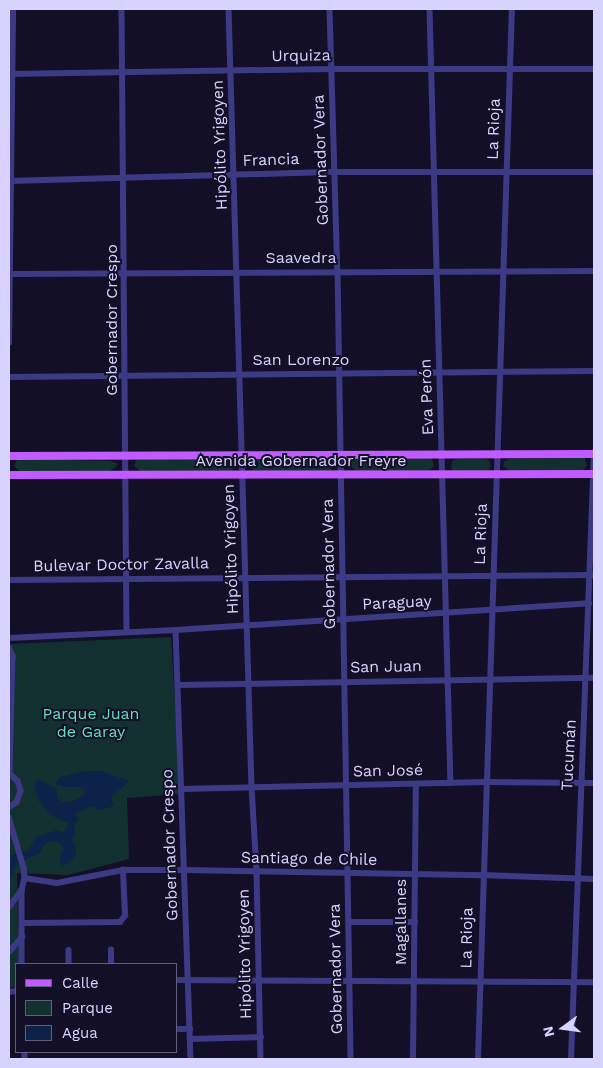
<!DOCTYPE html>
<html>
<head>
<meta charset="utf-8">
<style>
  body { margin:0 }
  #map { position:relative; width:603px; height:1068px; overflow:hidden; background:#130f26; font-family:"Work Sans",sans-serif }
  div>[style] { position:absolute }
  .green>* { inset:0; background:#12302f }
  .water>* { inset:0; background:#0c2248 }
  .minor>* { height:5.5px; margin:-2.75px; padding:0 2.75px; transform-origin:2.75px; border-radius:2.75px; background:#3d3a85 }
  .major>* { height:8px; margin:-4px; padding:0 4px; transform-origin:4px; border-radius:4px; background:#c25bff }
  span { translate:-50% -50%; white-space:nowrap; text-align:center; line-height:1.15; -webkit-text-stroke:4px #130f26; paint-order:stroke }
  .street-label { font-size:16px; color:#d9d4ff }
  .park-label { font-size:16px; color:#5fe0c0 }
  .frame { position:absolute; inset:0; border:10px solid #d9d4ff; pointer-events:none }
  .legend { position:absolute; left:15px; top:963px; width:162px; height:90px; box-sizing:border-box; background:#130f26; border:1px solid #625e7d; margin:0; padding:6px 9px; list-style:none; font-size:15px; color:#d9d4ff }
  .legend li { display:flex; align-items:center; gap:10px; height:25px }
  .legend b { width:25px; border:1px solid #625e7d }
  .north { position:absolute; left:538px; top:1003px; width:50px; height:50px; -webkit-text-stroke:4px #130f26; paint-order:stroke; rotate:256deg; font-size:14px; font-weight:700; line-height:20px; text-align:center; color:#d9d4ff }
  .north::after { content:''; display:block; margin:auto; width:18px; height:22px; background:#d9d4ff; clip-path:polygon(50% 0,100% 100%,50% 72%,0 100%) }
</style>
</head>
<body>
<div id="map">
  <div class="green">
    <i style="clip-path:polygon(432px 458px,434px 466px,430px 470px,357px 472px,350px 466px,352px 460px,357px 459px)"></i>
    <i style="clip-path:polygon(585px 458px,587px 466px,583px 470px,510px 472px,503px 466px,505px 460px,510px 459px)"></i>
    <i style="clip-path:polygon(21px 459px,110px 461px,117px 463px,117px 466px,110px 471px,20px 472px,14px 466px,16px 461px)"></i>
    <i style="clip-path:polygon(141px 459px,232px 459px,237px 462px,237px 466px,230px 471px,140px 471px,134px 466px,136px 460px)"></i>
    <i style="clip-path:polygon(333px 459px,334px 467px,330px 471px,254px 472px,251px 467px,253px 461px,257px 460px)"></i>
    <i style="clip-path:polygon(457px 459px,486px 459px,489px 460px,491px 466px,488px 471px,457px 471px,452px 470px,451px 466px,453px 460px)"></i>
    <i style="clip-path:polygon(171px 637px,181px 794px,127px 798px,129px 859px,68px 875px,17px 873px,19px 964px,16px 964px,16px 987px,9px 988px,9px 644px)"></i>
  </div>
  <div class="water">
    <i style="clip-path:polygon(85px 771px,101px 771px,129px 781px,111px 797px,114px 806px,99px 810px,91px 806px,75px 814px,79px 819px,73px 826px,75px 832px,72px 838px,76px 846px,76px 856px,69px 863px,63px 866px,59px 861px,63px 848px,59px 842px,49px 841px,42px 848px,40px 853px,19px 863px,14px 868px,9px 882px,9px 856px,28px 851px,36px 837px,57px 830px,64px 832px,69px 823px,50px 815px,38px 800px,34px 786px,38px 779px,57px 789px,57px 798px,63px 802px,73px 801px,85px 794px,83px 787px,64px 787px,55px 784px,60px 777px)"></i>
  </div>
  <div class="minor">
    <i style="left:122px;top:9px;width:623px;rotate:89.54deg"></i>
    <i style="left:229px;top:9px;width:778px;rotate:88.31deg"></i>
    <i style="left:252px;top:787px;width:84px;rotate:86.6deg"></i>
    <i style="left:257px;top:871px;width:188px;rotate:88.8deg"></i>
    <i style="left:330px;top:9px;width:262px;rotate:88.3deg"></i>
    <i style="left:338px;top:271px;width:788px;rotate:89.05deg"></i>
    <i style="left:430px;top:9px;width:774px;rotate:88.45deg"></i>
    <i style="left:9px;top:74px;width:323px;rotate:-0.9deg"></i>
    <i style="left:332px;top:69px;width:262px"></i>
    <i style="left:9px;top:181px;width:327px;rotate:-1.6deg"></i>
    <i style="left:336px;top:172px;width:258px"></i>
    <i style="left:9px;top:274px;width:585px;rotate:-0.29deg"></i>
    <i style="left:9px;top:343px;width:334px;rotate:-89.3deg"></i>
    <i style="left:9px;top:377px;width:585px;rotate:-0.59deg"></i>
    <i style="left:9px;top:580px;width:585px;rotate:-0.49deg"></i>
    <i style="left:176px;top:630px;width:429px;rotate:88deg"></i>
    <i style="left:9px;top:638px;width:167px;rotate:-2.7deg"></i>
    <i style="left:176px;top:630px;width:414px;rotate:-3.7deg"></i>
    <i style="left:9px;top:647px;width:10px;rotate:66deg"></i>
    <i style="left:13px;top:656px;width:118px;rotate:91.5deg"></i>
    <i style="left:178px;top:685px;width:416px;rotate:-1deg"></i>
    <i style="left:9px;top:773px;width:12px;rotate:42deg"></i>
    <i style="left:18px;top:781px;width:10px;rotate:73deg"></i>
    <i style="left:21px;top:791px;width:12px;rotate:110deg"></i>
    <i style="left:17px;top:802px;width:10px;rotate:143deg"></i>
    <i style="left:182px;top:789px;width:304px;rotate:-1.3deg"></i>
    <i style="left:486px;top:782px;width:108px;rotate:0.5deg"></i>
    <i style="left:9px;top:817px;width:53px;rotate:73.6deg"></i>
    <i style="left:24px;top:868px;width:10px;rotate:84deg"></i>
    <i style="left:25px;top:878px;width:12px;rotate:104deg"></i>
    <i style="left:22px;top:890px;width:74px;rotate:90deg"></i>
    <i style="left:25px;top:878px;width:32px;rotate:9deg"></i>
    <i style="left:57px;top:883px;width:67px;rotate:-11.1deg"></i>
    <i style="left:123px;top:870px;width:62px"></i>
    <i style="left:185px;top:870px;width:297px;rotate:1deg"></i>
    <i style="left:482px;top:875px;width:112px;rotate:2deg"></i>
    <i style="left:9px;top:907px;width:21px;rotate:-53deg"></i>
    <i style="left:349px;top:922px;width:66px"></i>
    <i style="left:22px;top:923px;width:98px;rotate:-0.6deg"></i>
    <i style="left:120px;top:922px;width:8px;rotate:-50deg"></i>
    <i style="left:125px;top:916px;width:46px;rotate:-92.5deg"></i>
    <i style="left:69px;top:950px;width:14px;rotate:90deg"></i>
    <i style="left:9px;top:952px;width:20px;rotate:-49deg"></i>
    <i style="left:111px;top:964px;width:14px;rotate:-90deg"></i>
    <i style="left:176px;top:980px;width:418px;rotate:0.3deg"></i>
    <i style="left:9px;top:992px;width:7px;rotate:-8deg"></i>
    <i style="left:176px;top:1029px;width:14px"></i>
    <i style="left:190px;top:1039px;width:71px;rotate:-1.6deg"></i>
    <i style="left:25px;top:1052px;width:7px;rotate:90deg"></i>
    <i style="left:413px;top:1059px;width:274px;rotate:-89.4deg"></i>
    <i style="left:478px;top:1059px;width:1051px;rotate:-88.15deg"></i>
    <i style="left:571px;top:1059px;width:607px;rotate:-87.83deg"></i>
  </div>
  <div class="major">
    <i style="left:9px;top:456px;width:585px;rotate:-0.2deg"></i>
    <i style="left:9px;top:475px;width:585px;rotate:-0.1deg"></i>
  </div>
  <div class="street-label">
    <span style="left:301px;top:56px;rotate:-1deg">Urquiza</span>
    <span style="left:494px;top:129px;rotate:-88deg">La Rioja</span>
    <span style="left:220px;top:145px;rotate:-92deg">Hipólito Yrigoyen</span>
    <span style="left:271px;top:160px;rotate:-2deg">Francia</span>
    <span style="left:321px;top:160px;rotate:-92deg">Gobernador Vera</span>
    <span style="left:301px;top:258px">Saavedra</span>
    <span style="left:112px;top:320px;rotate:-90deg">Gobernador Crespo</span>
    <span style="left:301px;top:360px">San Lorenzo</span>
    <span style="left:427px;top:397px;rotate:-92deg">Eva Perón</span>
    <span style="left:301px;top:461px">Avenida Gobernador Freyre</span>
    <span style="left:481px;top:534px;rotate:-88deg">La Rioja</span>
    <span style="left:231px;top:549px;rotate:-92deg">Hipólito Yrigoyen</span>
    <span style="left:329px;top:564px;rotate:-91deg">Gobernador Vera</span>
    <span style="left:121px;top:565px;rotate:-1deg">Bulevar Doctor Zavalla</span>
    <span style="left:397px;top:603px;rotate:-3deg">Paraguay</span>
    <span style="left:386px;top:667px;rotate:-1deg">San Juan</span>
    <span style="left:569px;top:755px;rotate:-87deg">Tucumán</span>
    <span style="left:388px;top:771px;rotate:-1deg">San José</span>
    <span style="left:170px;top:845px;rotate:-92deg">Gobernador Crespo</span>
    <span style="left:309px;top:859px;rotate:1deg">Santiago de Chile</span>
    <span style="left:401px;top:922px;rotate:-90deg">Magallanes</span>
    <span style="left:467px;top:938px;rotate:-89deg">La Rioja</span>
    <span style="left:245px;top:954px;rotate:-91deg">Hipólito Yrigoyen</span>
    <span style="left:336px;top:969px;rotate:-91deg">Gobernador Vera</span>
  </div>
  <div class="park-label">
    <span style="left:91px;top:723px">Parque Juan<br>de Garay</span>
  </div>
  <div class="frame"></div>
  <ul class="legend">
  <li><b style="height:6px;background:#c25bff"></b>Calle</li>
  <li><b style="height:14px;background:#12302f"></b>Parque</li>
  <li><b style="height:14px;background:#0c2248"></b>Agua</li>
  </ul>
  <div class="north">N</div>
</div>
</body>
</html>
